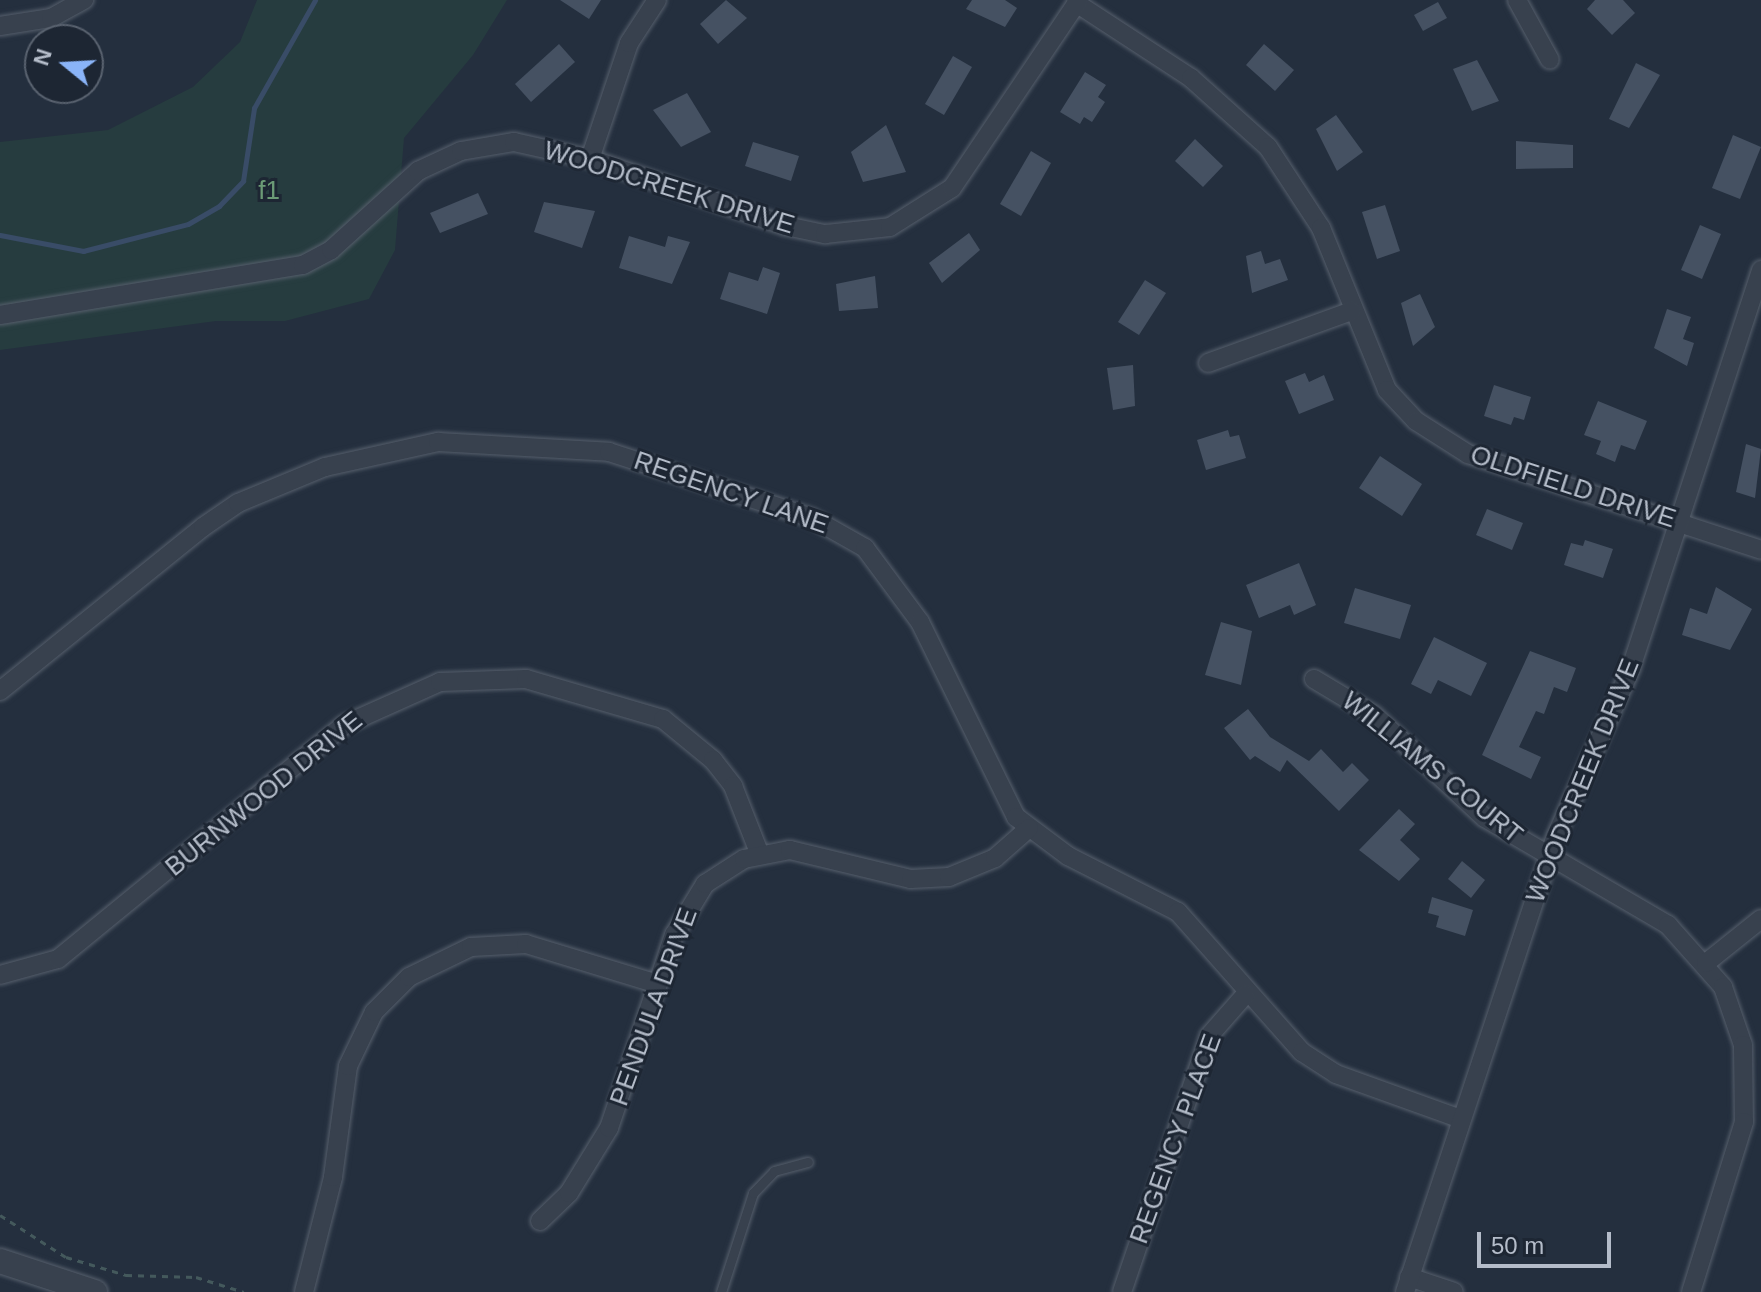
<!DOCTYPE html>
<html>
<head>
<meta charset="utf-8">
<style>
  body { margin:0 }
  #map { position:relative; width:1761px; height:1292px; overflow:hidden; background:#242f3e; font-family:Helvetica,sans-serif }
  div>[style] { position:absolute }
  .green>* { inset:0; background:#263c3f }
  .stream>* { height:5px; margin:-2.5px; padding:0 2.5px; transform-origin:2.5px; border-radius:2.5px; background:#394c67 }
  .building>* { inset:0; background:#455162 }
  .path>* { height:3px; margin-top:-1.5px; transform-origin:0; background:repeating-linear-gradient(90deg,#44595c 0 6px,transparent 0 12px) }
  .roads { filter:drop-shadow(0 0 2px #565f6c) drop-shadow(0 0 2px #565f6c) }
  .service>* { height:9px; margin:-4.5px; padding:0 4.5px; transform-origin:4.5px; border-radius:4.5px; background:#38414e }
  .minor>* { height:18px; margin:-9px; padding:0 9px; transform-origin:9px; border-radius:9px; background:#38414e }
  .tertiary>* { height:24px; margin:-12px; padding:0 12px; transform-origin:12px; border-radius:12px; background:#38414e }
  span { translate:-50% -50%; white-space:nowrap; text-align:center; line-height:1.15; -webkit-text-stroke:6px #1d2633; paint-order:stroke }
  .street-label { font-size:26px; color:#b4bcc9 }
  .park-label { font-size:26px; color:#6b9a76 }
  .north { position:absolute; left:24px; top:24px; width:80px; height:80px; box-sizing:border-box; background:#1d2633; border:2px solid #59626f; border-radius:50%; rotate:288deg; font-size:22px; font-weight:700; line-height:32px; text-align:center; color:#b4bcc9 }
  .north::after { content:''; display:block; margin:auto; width:28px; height:36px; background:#8ab4f8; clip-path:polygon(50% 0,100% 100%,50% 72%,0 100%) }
  .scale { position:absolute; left:1477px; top:1232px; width:134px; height:36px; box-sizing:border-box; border:4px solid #b4bcc9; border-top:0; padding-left:10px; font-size:24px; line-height:28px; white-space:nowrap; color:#b4bcc9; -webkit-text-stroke:6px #1d2633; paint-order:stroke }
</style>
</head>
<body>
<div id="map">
  <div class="green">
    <i style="clip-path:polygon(257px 0,507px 0,473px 55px,404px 138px,395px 250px,369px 299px,285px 321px,216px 321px,0 350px,0 142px,108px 130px,193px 87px,240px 42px)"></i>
  </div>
  <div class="stream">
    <i style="left:0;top:235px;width:85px;rotate:10.9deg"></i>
    <i style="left:83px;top:251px;width:108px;rotate:-14.4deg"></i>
    <i style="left:188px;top:224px;width:36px;rotate:-30deg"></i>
    <i style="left:219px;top:206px;width:35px;rotate:-46deg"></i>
    <i style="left:243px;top:181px;width:74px;rotate:-81.4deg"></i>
    <i style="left:254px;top:108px;width:124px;rotate:-60.5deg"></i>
  </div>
  <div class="building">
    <i style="clip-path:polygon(560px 0,601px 0,589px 19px)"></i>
    <i style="clip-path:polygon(726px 0,747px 18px,718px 44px,700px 24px)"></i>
    <i style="clip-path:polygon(972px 0,1005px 0,1017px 8px,1005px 27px,966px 9px)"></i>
    <i style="clip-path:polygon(1595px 0,1623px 0,1635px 13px,1612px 35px,1587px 9px)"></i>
    <i style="clip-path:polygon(1438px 2px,1447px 18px,1423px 31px,1414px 15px)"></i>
    <i style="clip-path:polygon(559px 44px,575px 62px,531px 102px,515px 84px)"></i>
    <i style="clip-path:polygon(1264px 44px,1294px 70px,1275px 91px,1246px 65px)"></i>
    <i style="clip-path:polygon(953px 56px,972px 67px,944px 115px,925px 104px)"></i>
    <i style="clip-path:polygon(1477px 60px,1499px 101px,1472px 111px,1453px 69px)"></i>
    <i style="clip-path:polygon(1636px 63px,1660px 75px,1629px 128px,1609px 119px)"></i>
    <i style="clip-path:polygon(1085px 72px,1106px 85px,1098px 97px,1105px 102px,1092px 122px,1084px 117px,1080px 124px,1060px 112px)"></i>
    <i style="clip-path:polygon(687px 93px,711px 132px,681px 147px,653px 110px)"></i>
    <i style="clip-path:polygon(1336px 115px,1363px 152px,1337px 171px,1316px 129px)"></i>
    <i style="clip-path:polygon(886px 125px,906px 172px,863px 182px,851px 152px)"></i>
    <i style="clip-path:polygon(1733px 135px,1761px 147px,1740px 199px,1712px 188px)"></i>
    <i style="clip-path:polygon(1195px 139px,1223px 166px,1203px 187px,1175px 161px)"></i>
    <i style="clip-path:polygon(1516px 141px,1573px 145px,1573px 168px,1516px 169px)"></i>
    <i style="clip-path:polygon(753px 142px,799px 156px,791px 181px,745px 166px)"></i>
    <i style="clip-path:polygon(1031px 151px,1051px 163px,1021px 216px,1000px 204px)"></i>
    <i style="clip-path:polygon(478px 193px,488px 214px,440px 233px,430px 213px)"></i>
    <i style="clip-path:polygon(544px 202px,595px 211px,582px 248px,534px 232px)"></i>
    <i style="clip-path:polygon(1385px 205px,1400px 251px,1377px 259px,1362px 212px)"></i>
    <i style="clip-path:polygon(1700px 225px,1721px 234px,1702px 279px,1681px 270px)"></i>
    <i style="clip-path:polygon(969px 233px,980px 250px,942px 283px,929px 263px)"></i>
    <i style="clip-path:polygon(629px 236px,665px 247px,668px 236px,690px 242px,672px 284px,619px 268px)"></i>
    <i style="clip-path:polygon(1261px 251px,1265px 264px,1280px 259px,1288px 280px,1252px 293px,1246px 256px)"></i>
    <i style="clip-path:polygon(763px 267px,780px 273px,767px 314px,720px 299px,729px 272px,758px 281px)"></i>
    <i style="clip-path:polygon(875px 276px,878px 308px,839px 311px,836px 284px)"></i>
    <i style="clip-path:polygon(1145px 280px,1166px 293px,1139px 335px,1118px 322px)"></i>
    <i style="clip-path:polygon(1420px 294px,1435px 327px,1413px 346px,1401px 303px)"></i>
    <i style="clip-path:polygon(1667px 309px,1691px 317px,1683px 339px,1694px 343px,1687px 366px,1654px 348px)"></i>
    <i style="clip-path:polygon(1133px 365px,1135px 406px,1113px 410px,1107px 368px)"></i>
    <i style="clip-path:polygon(1305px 373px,1309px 382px,1324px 375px,1334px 400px,1299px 414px,1285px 381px)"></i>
    <i style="clip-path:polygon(1494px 385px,1531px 397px,1524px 420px,1514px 417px,1511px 425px,1484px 416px)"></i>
    <i style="clip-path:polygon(1598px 401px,1647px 421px,1635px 450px,1621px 445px,1615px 462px,1596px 454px,1601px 441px,1584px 435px)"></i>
    <i style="clip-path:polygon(1228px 430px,1230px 437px,1239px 435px,1246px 458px,1206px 470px,1197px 440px)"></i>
    <i style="clip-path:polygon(1746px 444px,1761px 449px,1755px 498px,1736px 492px)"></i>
    <i style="clip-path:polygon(1380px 456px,1422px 484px,1402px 516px,1359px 488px)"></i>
    <i style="clip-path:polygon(1487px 509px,1523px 523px,1512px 550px,1476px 535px)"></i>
    <i style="clip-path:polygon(1585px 540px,1613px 549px,1603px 578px,1564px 565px,1571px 543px,1583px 546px)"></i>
    <i style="clip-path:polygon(1299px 563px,1316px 605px,1294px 615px,1290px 605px,1259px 618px,1246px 585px)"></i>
    <i style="clip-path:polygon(1716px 587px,1752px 609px,1730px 650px,1682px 635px,1690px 608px,1707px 614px)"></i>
    <i style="clip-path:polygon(1355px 588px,1411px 605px,1400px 639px,1344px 623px)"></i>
    <i style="clip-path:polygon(1221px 622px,1252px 631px,1241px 685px,1205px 675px)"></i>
    <i style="clip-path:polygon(1434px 637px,1487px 663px,1471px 696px,1438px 680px,1431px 694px,1411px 684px)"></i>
    <i style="clip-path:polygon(1530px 651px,1576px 668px,1567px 692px,1554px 687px,1544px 714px,1536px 711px,1519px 747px,1541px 757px,1531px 779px,1482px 755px)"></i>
    <i style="clip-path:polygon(1248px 709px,1270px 737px,1309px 761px,1321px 749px,1343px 772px,1352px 763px,1369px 780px,1339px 811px,1287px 760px,1280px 772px,1255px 756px,1250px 760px,1224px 728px)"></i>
    <i style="clip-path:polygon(1399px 809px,1415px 824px,1400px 840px,1420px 859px,1399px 881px,1359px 850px)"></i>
    <i style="clip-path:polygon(1462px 861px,1485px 880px,1471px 898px,1448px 879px)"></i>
    <i style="clip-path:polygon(1432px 897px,1473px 910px,1465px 936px,1436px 927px,1439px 916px,1428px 913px)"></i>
  </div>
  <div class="path">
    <i style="left:0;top:1215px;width:78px;rotate:32.5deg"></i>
    <i style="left:66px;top:1257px;width:63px;rotate:16.7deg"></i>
    <i style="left:126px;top:1275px;width:70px;rotate:1.6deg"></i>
    <i style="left:196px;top:1277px;width:50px;rotate:17.4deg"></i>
  </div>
  <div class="roads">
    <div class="service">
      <i style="left:721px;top:1292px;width:104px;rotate:-72.1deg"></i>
      <i style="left:753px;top:1193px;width:30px;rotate:-46deg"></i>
      <i style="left:774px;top:1171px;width:35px;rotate:-15deg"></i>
    </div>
    <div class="minor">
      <i style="left:1517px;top:0;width:68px;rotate:61.2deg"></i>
      <i style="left:1076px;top:3px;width:137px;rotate:33.1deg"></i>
      <i style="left:1191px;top:78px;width:103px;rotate:41.9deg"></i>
      <i style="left:1268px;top:147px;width:97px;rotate:56.8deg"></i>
      <i style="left:1321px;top:228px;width:175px;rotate:67.8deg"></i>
      <i style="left:1387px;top:390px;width:42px;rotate:46.9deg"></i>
      <i style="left:1416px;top:421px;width:62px;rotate:32.4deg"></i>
      <i style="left:1468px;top:454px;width:308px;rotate:18.1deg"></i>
      <i style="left:0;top:26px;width:52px;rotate:-8.9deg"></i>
      <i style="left:51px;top:18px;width:38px;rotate:-29deg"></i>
      <i style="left:590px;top:159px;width:122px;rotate:-71.4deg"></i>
      <i style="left:629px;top:43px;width:51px;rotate:-56.9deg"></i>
      <i style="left:0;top:315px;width:307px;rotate:-9.4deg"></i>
      <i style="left:303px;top:265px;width:32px;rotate:-28deg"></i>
      <i style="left:331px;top:250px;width:118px;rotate:-42.2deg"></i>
      <i style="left:418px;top:171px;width:47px;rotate:-24.9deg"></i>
      <i style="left:461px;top:151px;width:54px;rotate:-9.6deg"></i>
      <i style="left:514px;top:142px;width:78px;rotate:12.6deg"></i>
      <i style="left:590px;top:159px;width:207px;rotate:18.9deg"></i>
      <i style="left:786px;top:226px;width:40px;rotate:12deg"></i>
      <i style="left:825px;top:234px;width:65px;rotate:-6.1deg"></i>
      <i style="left:890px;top:227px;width:73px;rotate:-32.2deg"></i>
      <i style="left:952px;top:188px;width:227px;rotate:-56deg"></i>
      <i style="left:1208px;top:363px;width:153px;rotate:-19.9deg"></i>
      <i style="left:1314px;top:679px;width:70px;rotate:31deg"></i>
      <i style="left:1374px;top:715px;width:151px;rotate:42.9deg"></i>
      <i style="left:1485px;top:818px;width:212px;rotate:30.3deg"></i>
      <i style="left:1668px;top:925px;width:83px;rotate:48.4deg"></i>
      <i style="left:1723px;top:987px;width:61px;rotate:71deg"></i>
      <i style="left:1743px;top:1045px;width:77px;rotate:89.3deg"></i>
      <i style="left:1744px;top:1122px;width:178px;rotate:107.3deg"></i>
      <i style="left:0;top:691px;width:261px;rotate:-38.9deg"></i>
      <i style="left:203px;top:527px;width:42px;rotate:-34.4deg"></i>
      <i style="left:238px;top:503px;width:94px;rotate:-22.5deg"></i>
      <i style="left:325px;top:467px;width:116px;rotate:-12.5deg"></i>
      <i style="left:438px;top:442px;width:171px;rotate:3.3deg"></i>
      <i style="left:609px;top:452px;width:213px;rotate:18deg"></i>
      <i style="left:812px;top:518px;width:61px;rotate:29.5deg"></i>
      <i style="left:865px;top:548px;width:92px;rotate:53.4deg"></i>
      <i style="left:920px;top:622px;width:217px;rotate:63.8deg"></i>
      <i style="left:1016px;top:817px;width:65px;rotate:36.9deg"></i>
      <i style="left:1068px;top:856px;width:123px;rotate:27deg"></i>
      <i style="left:1178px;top:912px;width:187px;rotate:48.5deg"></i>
      <i style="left:1302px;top:1052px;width:40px;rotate:32.9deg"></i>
      <i style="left:1336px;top:1074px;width:133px;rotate:19.8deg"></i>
      <i style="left:1706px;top:963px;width:70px;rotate:-38.7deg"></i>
      <i style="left:0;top:975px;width:60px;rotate:-15.4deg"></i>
      <i style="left:58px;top:959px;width:370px;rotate:-39.3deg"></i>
      <i style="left:344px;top:725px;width:105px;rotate:-24.1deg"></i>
      <i style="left:440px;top:682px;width:86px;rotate:-2deg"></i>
      <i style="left:526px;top:679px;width:143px;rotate:16.3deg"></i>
      <i style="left:663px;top:719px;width:65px;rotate:39.4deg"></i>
      <i style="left:713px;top:760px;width:33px;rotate:52deg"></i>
      <i style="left:733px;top:786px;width:74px;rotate:68.6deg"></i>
      <i style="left:540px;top:1221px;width:40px;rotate:-44deg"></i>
      <i style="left:569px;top:1193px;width:76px;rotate:-58.4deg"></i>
      <i style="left:609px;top:1128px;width:204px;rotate:-71.4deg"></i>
      <i style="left:674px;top:935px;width:60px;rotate:-58.7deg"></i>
      <i style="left:705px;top:884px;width:46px;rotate:-32.7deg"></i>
      <i style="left:744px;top:859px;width:47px;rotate:-11.1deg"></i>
      <i style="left:790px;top:850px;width:124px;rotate:13.5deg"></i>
      <i style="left:911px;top:879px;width:38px;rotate:-3deg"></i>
      <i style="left:949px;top:877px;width:50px;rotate:-22.4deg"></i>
      <i style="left:995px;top:858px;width:45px;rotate:-41.4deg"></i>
      <i style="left:1409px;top:1277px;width:47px;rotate:18.4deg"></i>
      <i style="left:304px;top:1292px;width:119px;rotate:-75.8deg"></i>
      <i style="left:333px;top:1177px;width:112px;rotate:-82.3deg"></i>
      <i style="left:348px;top:1066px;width:60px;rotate:-64.3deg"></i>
      <i style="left:374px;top:1012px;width:49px;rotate:-45deg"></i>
      <i style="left:409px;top:977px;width:69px;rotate:-25.8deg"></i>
      <i style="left:471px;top:947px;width:55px;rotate:-3.1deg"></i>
      <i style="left:526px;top:944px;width:138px;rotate:16.9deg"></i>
      <i style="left:1122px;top:1292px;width:270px;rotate:-71.2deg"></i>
      <i style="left:1209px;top:1036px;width:55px;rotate:-48.7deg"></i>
      <i style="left:1405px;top:1292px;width:480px;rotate:-71.7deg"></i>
      <i style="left:1556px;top:836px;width:184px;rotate:-65.9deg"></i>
      <i style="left:1631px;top:668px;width:419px;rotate:-71.9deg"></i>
    </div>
    <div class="tertiary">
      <i style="left:0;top:1261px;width:100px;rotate:18.1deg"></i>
    </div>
  </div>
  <div class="street-label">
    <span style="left:669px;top:188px;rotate:17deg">WOODCREEK DRIVE</span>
    <span style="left:1573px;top:487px;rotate:18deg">OLDFIELD DRIVE</span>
    <span style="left:731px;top:493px;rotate:19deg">REGENCY LANE</span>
    <span style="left:1432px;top:768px;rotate:39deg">WILLIAMS COURT</span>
    <span style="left:1583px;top:781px;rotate:-68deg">WOODCREEK DRIVE</span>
    <span style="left:264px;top:794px;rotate:-39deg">BURNWOOD DRIVE</span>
    <span style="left:654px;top:1007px;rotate:-70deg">PENDULA DRIVE</span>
    <span style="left:1176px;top:1139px;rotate:-70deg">REGENCY PLACE</span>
  </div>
  <div class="park-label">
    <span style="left:269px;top:191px">f1</span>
  </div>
  <div class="north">N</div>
  <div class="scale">50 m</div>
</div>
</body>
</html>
